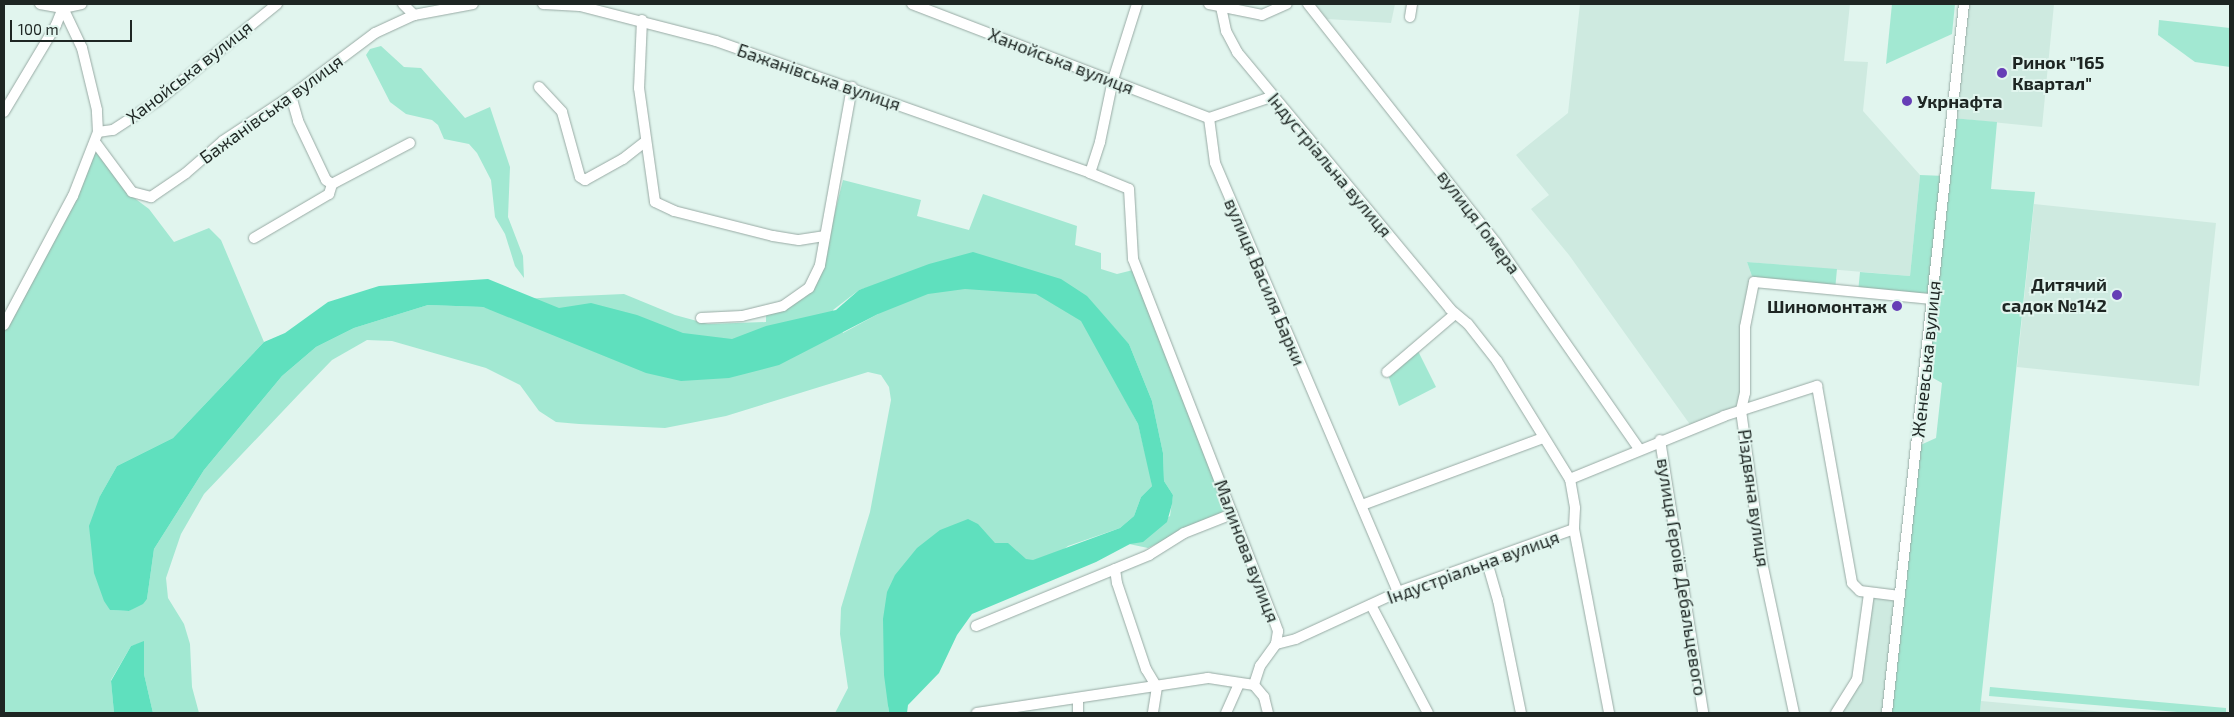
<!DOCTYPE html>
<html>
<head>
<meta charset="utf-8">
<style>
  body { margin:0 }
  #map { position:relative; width:2234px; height:717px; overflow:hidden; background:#e1f5ee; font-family:"Exo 2",sans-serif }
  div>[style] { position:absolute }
  .built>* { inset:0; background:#ceeae0 }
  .green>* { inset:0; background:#a2e8d2 }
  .water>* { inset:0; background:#5fe0be }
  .roads { filter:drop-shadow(0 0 1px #98aaa4) drop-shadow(0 0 1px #98aaa4) }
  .minor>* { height:10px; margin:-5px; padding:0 5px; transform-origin:5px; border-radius:5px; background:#fff }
  .dots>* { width:14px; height:14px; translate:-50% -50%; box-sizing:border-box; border:2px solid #e1f5ee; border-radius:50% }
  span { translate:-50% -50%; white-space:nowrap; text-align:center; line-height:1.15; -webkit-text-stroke:4px #e1f5ee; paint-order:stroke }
  .street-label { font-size:18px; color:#1e2623 }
  .poi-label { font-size:18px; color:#1e2623; font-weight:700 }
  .left { translate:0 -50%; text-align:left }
  .right { translate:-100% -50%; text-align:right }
  .frame { position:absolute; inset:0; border:5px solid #1e2623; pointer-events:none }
  .scale { position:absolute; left:10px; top:20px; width:122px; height:22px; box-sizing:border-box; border:2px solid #1e2623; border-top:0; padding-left:6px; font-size:15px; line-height:18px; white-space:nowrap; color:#1e2623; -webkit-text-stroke:4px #e1f5ee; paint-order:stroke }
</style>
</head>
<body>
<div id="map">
  <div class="built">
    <i style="clip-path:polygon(1315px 4px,1395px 4px,1391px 23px,1327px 19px)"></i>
    <i style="clip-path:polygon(1580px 4px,1850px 4px,1844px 61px,1868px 62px,1863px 111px,1920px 175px,1910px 276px,1747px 262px,1754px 282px,1741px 410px,1691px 426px,1569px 255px,1531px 209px,1549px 195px,1516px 155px,1568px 113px)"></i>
    <i style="clip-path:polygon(1964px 4px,2054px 4px,2042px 127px,1952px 118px)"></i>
    <i style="clip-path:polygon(2034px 204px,2216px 223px,2199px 386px,2017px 367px)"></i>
    <i style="clip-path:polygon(1869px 593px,1900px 596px,1887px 713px,1836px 713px,1857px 680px)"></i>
    <i style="clip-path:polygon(1981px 701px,2116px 713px,1980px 713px)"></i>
  </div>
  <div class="green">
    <i style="clip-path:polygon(1892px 4px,1955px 4px,1952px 34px,1886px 64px)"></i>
    <i style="clip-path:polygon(2159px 20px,2230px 28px,2230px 67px,2195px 62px,2158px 35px)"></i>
    <i style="clip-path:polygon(381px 46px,404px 67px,421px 68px,465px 118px,490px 107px,510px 167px,508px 217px,523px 256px,524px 278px,515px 266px,505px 234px,495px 217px,491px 180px,477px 153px,469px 144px,444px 139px,438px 125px,432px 120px,406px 114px,390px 102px,366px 55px,370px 49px)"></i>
    <i style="clip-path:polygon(1952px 118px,1997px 122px,1991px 189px,2035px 192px,1981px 701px,1980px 713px,1887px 713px,1916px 447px,1936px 438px,1942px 383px,1924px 373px,1932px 299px,1858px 292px,1860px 272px,1910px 276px,1920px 175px,1945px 176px)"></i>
    <i style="clip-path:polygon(evenodd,94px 150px,129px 194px,149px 209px,174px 242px,209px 228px,221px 240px,264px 342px,173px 438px,117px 466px,100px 496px,110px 610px,129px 611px,147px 599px,154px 549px,204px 470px,282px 376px,316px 347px,354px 328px,428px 305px,483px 307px,493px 310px,507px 300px,556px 297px,624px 294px,675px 315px,708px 324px,766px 322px,766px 313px,804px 298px,818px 279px,843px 180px,921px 200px,917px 216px,969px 230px,983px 194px,1077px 226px,1075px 245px,1101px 253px,1101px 269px,1117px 274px,1137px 269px,1225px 511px,1148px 548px,1129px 544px,1170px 516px,1173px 495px,1164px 481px,1163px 453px,1152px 401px,1129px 344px,1110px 323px,1101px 354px,1138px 424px,1151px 477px,1152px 486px,1141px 497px,1134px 516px,1120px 528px,1068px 546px,1059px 553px,1000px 570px,888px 707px,889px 713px,835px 713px,848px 688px,840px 634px,841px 608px,870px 512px,891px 400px,889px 387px,881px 375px,868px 372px,726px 416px,665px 428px,579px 424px,556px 422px,539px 411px,520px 385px,486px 368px,392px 341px,367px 340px,332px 360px,301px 392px,204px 494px,181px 534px,166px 578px,168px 598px,184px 624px,190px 644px,192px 687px,199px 713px,153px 713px,144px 674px,144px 642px,131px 646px,111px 680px,114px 713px,4px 713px,4px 330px,42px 262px,94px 150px,882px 283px,878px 314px,843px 333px,833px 310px,859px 290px,882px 283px)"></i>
    <i style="clip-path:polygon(1747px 262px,1837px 269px,1835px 290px,1754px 282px)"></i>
    <i style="clip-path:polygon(1416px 347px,1436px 387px,1399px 406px,1387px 372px)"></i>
    <i style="clip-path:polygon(1990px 687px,2226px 708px,2226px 713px,2189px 713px,1989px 696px)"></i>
  </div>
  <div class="water">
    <i style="clip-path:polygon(973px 252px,1061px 279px,1087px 296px,1129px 344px,1152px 401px,1163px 453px,1164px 481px,1173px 495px,1172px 504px,1167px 522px,1143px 542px,1130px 544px,1096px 562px,972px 614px,957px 635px,939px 673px,908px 705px,907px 713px,889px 713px,884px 675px,883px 619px,887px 592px,895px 575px,917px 548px,940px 530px,968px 519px,978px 524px,995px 543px,1008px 543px,1026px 559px,1033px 560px,1120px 528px,1134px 516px,1141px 497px,1152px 486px,1138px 424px,1081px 321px,1036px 294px,965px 289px,928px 294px,878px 314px,779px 365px,729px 378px,681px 381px,646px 373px,483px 307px,428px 305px,354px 328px,316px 347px,282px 376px,204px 470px,154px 549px,147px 599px,143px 604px,129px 611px,110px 610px,104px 601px,94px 573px,89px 526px,100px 496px,117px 466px,173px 438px,264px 342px,285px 333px,328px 302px,379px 286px,488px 279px,559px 308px,591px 303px,637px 315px,683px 333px,732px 339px,766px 326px,836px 310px,859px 290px,929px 264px)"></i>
    <i style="clip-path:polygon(144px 641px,144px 674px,153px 713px,114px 713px,111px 681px,131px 646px)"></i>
  </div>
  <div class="roads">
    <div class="minor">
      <i style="left:40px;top:4px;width:23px;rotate:10deg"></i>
      <i style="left:63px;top:8px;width:19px;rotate:-12deg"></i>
      <i style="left:403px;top:4px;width:16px;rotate:45deg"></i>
      <i style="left:543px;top:4px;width:37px;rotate:3deg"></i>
      <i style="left:580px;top:6px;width:140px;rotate:14.4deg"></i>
      <i style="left:716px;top:41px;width:397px;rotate:19.4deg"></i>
      <i style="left:1090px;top:173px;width:42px;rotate:22.3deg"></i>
      <i style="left:1129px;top:189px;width:70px;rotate:86.7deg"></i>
      <i style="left:1133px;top:259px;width:388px;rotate:68.7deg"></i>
      <i style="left:1274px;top:620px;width:12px;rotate:70deg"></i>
      <i style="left:1278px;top:631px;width:13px;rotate:99deg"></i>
      <i style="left:1276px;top:644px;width:27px;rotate:126deg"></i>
      <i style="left:1260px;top:666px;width:20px;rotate:108deg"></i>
      <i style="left:1254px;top:685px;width:47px;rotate:-171.3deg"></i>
      <i style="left:1208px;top:678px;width:234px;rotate:171.4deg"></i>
      <i style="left:912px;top:4px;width:318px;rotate:21deg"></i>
      <i style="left:1209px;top:4px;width:54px;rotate:11.7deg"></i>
      <i style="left:1262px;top:15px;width:27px;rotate:-24deg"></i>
      <i style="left:1308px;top:4px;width:304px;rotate:51.8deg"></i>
      <i style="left:1496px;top:243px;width:251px;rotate:55.2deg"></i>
      <i style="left:1221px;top:7px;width:25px;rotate:78deg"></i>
      <i style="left:1226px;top:31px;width:24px;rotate:62deg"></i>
      <i style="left:1237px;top:52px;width:334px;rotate:50.3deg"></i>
      <i style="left:1450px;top:309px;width:23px;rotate:40deg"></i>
      <i style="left:1468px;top:324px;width:47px;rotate:51.9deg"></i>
      <i style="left:1497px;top:361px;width:139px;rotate:58.3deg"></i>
      <i style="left:1570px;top:479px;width:29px;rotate:80deg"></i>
      <i style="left:1575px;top:508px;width:21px;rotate:93deg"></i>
      <i style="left:1574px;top:529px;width:187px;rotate:160.3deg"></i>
      <i style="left:1398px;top:592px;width:112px;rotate:155.3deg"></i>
      <i style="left:1296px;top:639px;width:21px;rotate:166deg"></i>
      <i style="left:1410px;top:17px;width:13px;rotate:-81deg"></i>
      <i style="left:642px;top:20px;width:68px;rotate:92.5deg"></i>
      <i style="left:639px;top:88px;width:115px;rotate:82deg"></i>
      <i style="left:655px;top:202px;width:21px;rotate:25deg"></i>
      <i style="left:674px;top:211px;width:102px;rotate:14.2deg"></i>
      <i style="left:773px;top:236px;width:26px;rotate:9deg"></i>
      <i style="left:799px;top:240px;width:25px;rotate:-9deg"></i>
      <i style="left:539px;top:87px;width:34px;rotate:47deg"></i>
      <i style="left:562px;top:112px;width:67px;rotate:74.5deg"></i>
      <i style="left:580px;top:177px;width:6px;rotate:31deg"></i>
      <i style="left:585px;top:180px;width:43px;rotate:-28.9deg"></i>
      <i style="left:623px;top:159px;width:29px;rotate:-38deg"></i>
      <i style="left:291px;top:96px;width:26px;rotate:74deg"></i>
      <i style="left:298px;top:121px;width:65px;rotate:64.6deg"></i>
      <i style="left:326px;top:180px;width:7px;rotate:34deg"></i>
      <i style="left:1274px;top:96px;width:69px;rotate:161.3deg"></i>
      <i style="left:1209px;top:118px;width:45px;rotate:82.4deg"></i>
      <i style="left:1215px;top:163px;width:466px;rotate:66.9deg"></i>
      <i style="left:4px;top:112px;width:101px;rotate:-59.1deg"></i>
      <i style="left:56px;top:25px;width:18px;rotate:-68deg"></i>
      <i style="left:98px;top:132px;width:15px;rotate:-8deg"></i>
      <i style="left:113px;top:130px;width:51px;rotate:-33.1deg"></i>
      <i style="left:156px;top:102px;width:156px;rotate:-39deg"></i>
      <i style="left:95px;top:142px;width:62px;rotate:53.5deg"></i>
      <i style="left:132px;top:192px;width:20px;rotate:15deg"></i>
      <i style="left:151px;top:197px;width:42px;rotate:-34.4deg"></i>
      <i style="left:186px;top:173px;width:49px;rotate:-40.9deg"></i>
      <i style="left:223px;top:141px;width:82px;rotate:-33.5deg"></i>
      <i style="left:291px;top:96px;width:105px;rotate:-36.9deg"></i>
      <i style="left:375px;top:33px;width:43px;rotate:-24.8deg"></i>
      <i style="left:414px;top:15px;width:60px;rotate:-10.6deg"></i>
      <i style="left:1090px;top:173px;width:33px;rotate:-72deg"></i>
      <i style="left:1100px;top:142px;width:63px;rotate:-78.2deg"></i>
      <i style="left:1113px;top:80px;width:80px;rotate:-72.5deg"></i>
      <i style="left:254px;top:238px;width:87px;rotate:-30.4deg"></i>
      <i style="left:329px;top:194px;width:10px;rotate:-73deg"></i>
      <i style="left:332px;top:184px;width:88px;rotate:-27.7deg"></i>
      <i style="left:701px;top:318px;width:41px;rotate:-2.8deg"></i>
      <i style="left:742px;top:316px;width:42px;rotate:-13.7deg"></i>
      <i style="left:783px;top:306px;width:32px;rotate:-35deg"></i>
      <i style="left:809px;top:288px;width:25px;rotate:-64deg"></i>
      <i style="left:820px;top:265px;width:181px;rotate:-79.8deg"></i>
      <i style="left:4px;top:325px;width:146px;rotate:-61.9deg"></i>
      <i style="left:73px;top:196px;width:69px;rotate:-68.7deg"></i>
      <i style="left:98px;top:132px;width:22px;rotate:-93deg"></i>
      <i style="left:97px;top:110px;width:64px;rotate:-103.6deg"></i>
      <i style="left:82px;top:48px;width:44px;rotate:-115.4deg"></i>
      <i style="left:1387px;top:372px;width:89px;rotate:-40.5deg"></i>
      <i style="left:1660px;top:440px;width:276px;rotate:81deg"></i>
      <i style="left:1570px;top:479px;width:166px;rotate:-22.2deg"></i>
      <i style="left:1724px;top:416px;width:98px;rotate:-17.9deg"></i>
      <i style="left:1817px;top:386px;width:200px;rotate:79.9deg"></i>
      <i style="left:1852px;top:583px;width:11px;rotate:45deg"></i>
      <i style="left:1860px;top:591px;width:40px;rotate:7.1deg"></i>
      <i style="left:1362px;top:505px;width:193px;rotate:-20.3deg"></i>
      <i style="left:1574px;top:529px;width:187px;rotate:79.2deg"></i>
      <i style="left:1487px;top:562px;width:40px;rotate:74deg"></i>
      <i style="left:1498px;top:600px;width:115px;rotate:78.5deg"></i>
      <i style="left:1115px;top:569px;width:14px;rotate:82deg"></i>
      <i style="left:1117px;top:583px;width:91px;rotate:71.4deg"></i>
      <i style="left:1146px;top:669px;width:21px;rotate:59deg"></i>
      <i style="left:1157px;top:687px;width:26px;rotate:99deg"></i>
      <i style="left:1371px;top:605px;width:122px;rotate:62.2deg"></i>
      <i style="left:976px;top:626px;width:187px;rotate:-22.3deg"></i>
      <i style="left:1149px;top:555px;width:41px;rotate:-32.2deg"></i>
      <i style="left:1184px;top:533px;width:52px;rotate:-21.6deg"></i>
      <i style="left:1254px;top:685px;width:16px;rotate:50deg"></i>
      <i style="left:1264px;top:697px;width:16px;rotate:76deg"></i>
      <i style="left:1078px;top:700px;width:13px;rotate:90deg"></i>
      <i style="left:1226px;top:713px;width:32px;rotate:-66deg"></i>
      <i style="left:1794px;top:713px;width:154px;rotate:-102deg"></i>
      <i style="left:1762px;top:562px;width:153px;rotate:-97.9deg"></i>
      <i style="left:1741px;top:410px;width:17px;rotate:-77deg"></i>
      <i style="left:1745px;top:393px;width:66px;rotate:-90deg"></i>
      <i style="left:1745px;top:327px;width:46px;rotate:-78.7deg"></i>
      <i style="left:1754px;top:282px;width:179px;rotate:5.5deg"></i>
      <i style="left:1836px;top:713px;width:39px;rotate:-58deg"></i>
      <i style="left:1857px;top:680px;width:88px;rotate:-82.1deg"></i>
      <i style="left:1887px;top:713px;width:713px;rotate:-83.8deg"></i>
    </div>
  </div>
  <div class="dots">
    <i style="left:2002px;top:73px;background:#663eb6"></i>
    <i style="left:1907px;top:101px;background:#663eb6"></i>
    <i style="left:2117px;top:295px;background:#663eb6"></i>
    <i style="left:1897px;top:306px;background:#663eb6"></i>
  </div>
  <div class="street-label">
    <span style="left:1061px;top:61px;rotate:21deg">Ханойська вулиця</span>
    <span style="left:189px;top:72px;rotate:-38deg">Ханойська вулиця</span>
    <span style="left:819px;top:77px;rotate:19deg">Бажанівська вулиця</span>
    <span style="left:271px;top:109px;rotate:-36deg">Бажанівська вулиця</span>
    <span style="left:1330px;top:165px;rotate:50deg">Індустріальна вулиця</span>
    <span style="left:1479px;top:222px;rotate:53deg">вулиця Гомера</span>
    <span style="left:1265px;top:282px;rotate:67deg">вулиця Василя Барки</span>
    <span style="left:1926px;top:359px;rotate:-84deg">Женевська вулиця</span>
    <span style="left:1754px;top:498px;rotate:82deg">Різдвяна вулиця</span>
    <span style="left:1247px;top:551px;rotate:69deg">Малинова вулиця</span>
    <span style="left:1473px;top:567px;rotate:-20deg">Індустріальна вулиця</span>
    <span style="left:1682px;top:577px;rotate:81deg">вулиця Героїв Дебальцевого</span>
  </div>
  <div class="poi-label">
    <span class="left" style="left:2012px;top:73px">Ринок "165<br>Квартал"</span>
    <span class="left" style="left:1917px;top:101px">Укрнафта</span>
    <span class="right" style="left:2107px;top:295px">Дитячий<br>садок №142</span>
    <span class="right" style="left:1887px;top:306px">Шиномонтаж</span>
  </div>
  <div class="frame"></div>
  <div class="scale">100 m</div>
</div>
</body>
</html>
